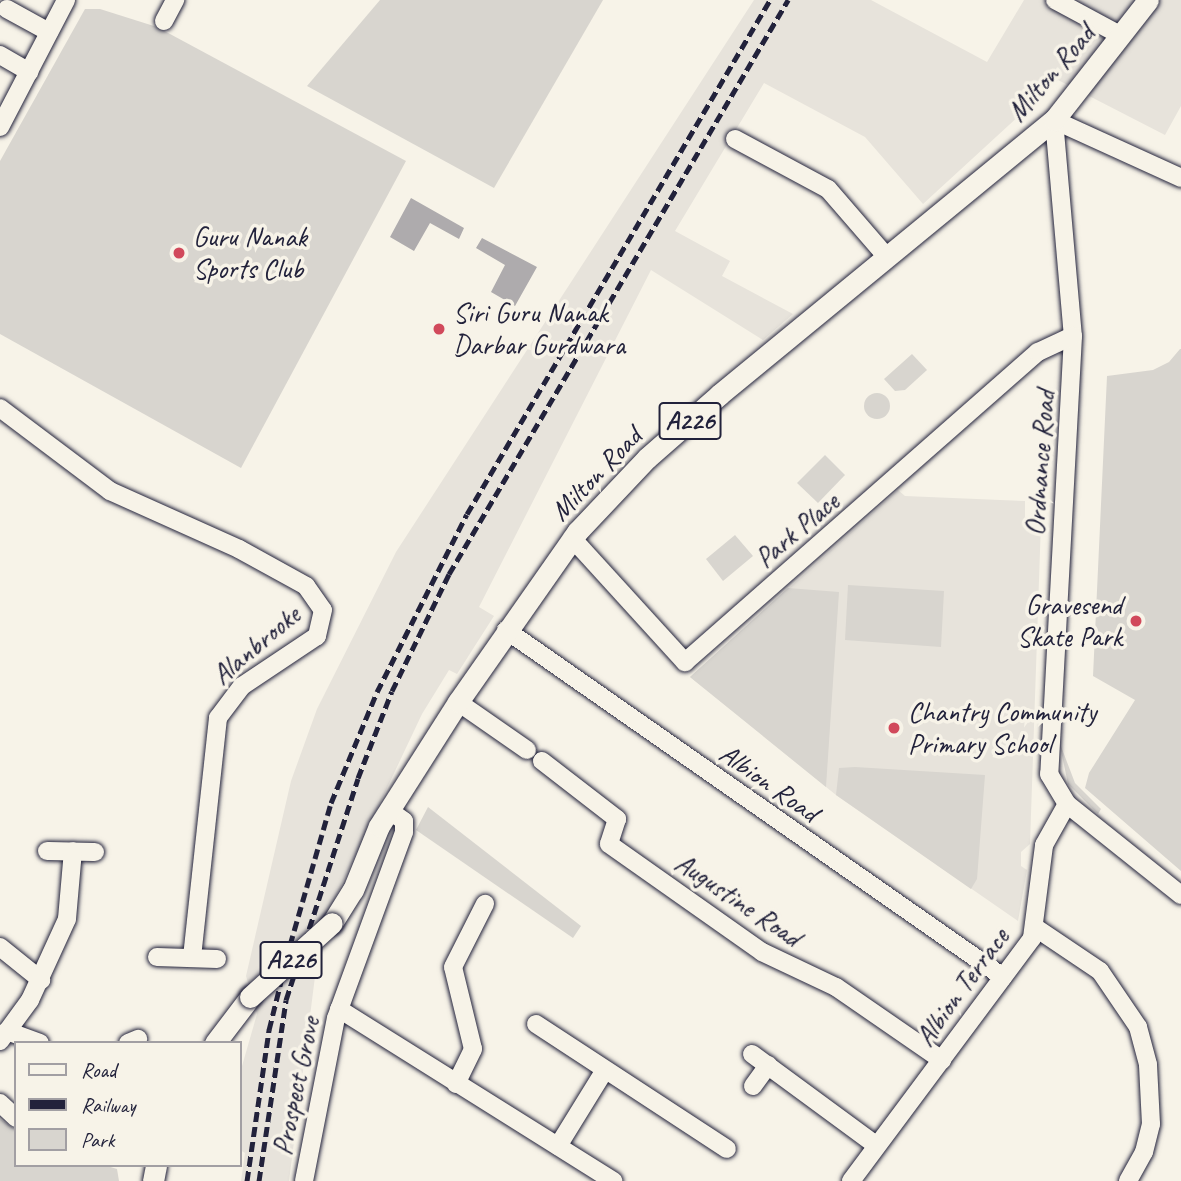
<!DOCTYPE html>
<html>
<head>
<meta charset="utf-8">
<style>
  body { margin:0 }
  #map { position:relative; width:1181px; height:1181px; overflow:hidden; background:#f7f3e8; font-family:Caveat,sans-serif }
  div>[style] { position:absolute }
  .built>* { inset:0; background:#e7e3db }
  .green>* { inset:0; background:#d8d5cf }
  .round { border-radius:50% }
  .water>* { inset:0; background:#aeabad }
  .roads { filter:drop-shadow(0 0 2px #22223b) drop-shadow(0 0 2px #22223b) }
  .minor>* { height:18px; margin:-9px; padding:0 9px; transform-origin:9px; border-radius:9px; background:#f7f3e8 }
  .major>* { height:21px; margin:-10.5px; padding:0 10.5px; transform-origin:10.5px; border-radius:10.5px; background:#f7f3e8 }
  .rail>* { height:5px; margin-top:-2.5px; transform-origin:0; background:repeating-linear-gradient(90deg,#22223b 0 10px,transparent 0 15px) }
  .bridges { filter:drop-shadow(0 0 2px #22223b) drop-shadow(0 0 2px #22223b) }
  .major-bridge>* { height:21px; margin:-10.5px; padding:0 10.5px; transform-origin:10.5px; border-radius:10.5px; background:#f7f3e8 }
  .dots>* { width:19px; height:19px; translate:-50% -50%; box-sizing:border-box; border:4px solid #f7f3e8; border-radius:50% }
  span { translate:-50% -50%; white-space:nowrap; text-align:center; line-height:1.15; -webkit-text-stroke:7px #f7f3e8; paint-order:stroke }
  .shield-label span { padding:2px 5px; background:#f7f3e8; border:2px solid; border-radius:5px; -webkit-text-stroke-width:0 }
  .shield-label { font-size:26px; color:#22223b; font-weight:700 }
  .street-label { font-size:28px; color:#22223b }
  .poi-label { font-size:28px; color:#22223b }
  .left { translate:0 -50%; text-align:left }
  .right { translate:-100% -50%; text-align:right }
  .legend { position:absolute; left:14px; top:1041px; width:228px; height:126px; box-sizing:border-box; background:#f7f3e8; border:2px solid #a29fa3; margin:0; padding:9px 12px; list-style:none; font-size:21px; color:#22223b }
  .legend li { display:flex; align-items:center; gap:14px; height:35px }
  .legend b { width:35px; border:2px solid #a29fa3 }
</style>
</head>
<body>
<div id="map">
  <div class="built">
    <i style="clip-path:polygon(754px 0,871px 0,987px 62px,1024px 0,1181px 0,1181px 106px,1165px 135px,1058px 80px,923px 204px,865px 137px,764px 83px,675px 231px,730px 261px,722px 276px,793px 314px,763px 340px,651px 270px,479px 607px,494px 616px,457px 674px,449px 670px,422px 714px,335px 898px,317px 961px,289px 1181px,241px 1181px,245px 1153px,240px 1150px,240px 1073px,257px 1014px,246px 976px,291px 781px,317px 709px,396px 552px)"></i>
    <i style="clip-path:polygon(898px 490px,905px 496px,1025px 501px,1025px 517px,1041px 522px,1030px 844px,1021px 852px,1021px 866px,1027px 870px,1018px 921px,836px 795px,690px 677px)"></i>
  </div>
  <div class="green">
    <i style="clip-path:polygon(380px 0,603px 0,494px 188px,307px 86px)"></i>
    <i style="clip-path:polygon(85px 9px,100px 9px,157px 27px,406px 161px,241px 468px,0 334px,0 161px)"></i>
    <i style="clip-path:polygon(1180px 349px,1181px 349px,1181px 871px,1085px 788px,1089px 773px,1135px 700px,1093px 676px,1107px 376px,1153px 370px,1169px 362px)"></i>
    <i style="clip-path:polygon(912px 354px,927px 370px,905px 390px,895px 391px,884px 379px)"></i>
    <i class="round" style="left:864px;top:393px;width:26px;height:26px"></i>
    <i style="clip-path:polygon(825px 455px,845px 475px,818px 503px,797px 483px)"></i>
    <i style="clip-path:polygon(735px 535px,753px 556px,723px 581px,706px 559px)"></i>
    <i style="clip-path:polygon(848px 585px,944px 591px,941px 647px,845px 640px)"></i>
    <i style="clip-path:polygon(788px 588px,839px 592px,826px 787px,690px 677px)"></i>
    <i style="clip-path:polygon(1059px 741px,1075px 783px,1101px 809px,1098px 814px,1068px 784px)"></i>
    <i style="clip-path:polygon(855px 767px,985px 775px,977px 879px,971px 889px,836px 795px,839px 768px)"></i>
    <i style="clip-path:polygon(428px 807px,581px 926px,573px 938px,416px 830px)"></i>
    <i style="clip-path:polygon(0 1119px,16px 1130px,16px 1165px,104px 1165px,117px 1169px,119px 1181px,0 1181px)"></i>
  </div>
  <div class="water">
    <i style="clip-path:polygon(411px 198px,464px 228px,459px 239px,430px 223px,414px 251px,390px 237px)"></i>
    <i style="clip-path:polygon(482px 238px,537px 267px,515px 306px,491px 292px,505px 265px,476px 248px)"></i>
  </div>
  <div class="roads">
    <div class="minor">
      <i style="left:1055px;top:0;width:74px;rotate:28.3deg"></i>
      <i style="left:7px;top:9px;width:48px;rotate:28.7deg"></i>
      <i style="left:164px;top:21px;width:24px;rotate:-62deg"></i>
      <i style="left:0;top:55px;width:34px;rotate:30deg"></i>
      <i style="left:1054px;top:120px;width:217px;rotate:85deg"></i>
      <i style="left:1073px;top:336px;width:439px;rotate:93.1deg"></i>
      <i style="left:1049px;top:774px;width:35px;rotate:59deg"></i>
      <i style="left:1067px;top:804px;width:146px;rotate:38.6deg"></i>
      <i style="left:1054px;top:120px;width:140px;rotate:24.5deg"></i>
      <i style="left:0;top:127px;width:143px;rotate:-62.5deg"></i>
      <i style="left:735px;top:139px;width:106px;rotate:28.3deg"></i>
      <i style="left:828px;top:189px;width:89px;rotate:49.1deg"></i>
      <i style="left:0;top:408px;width:138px;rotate:37deg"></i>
      <i style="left:110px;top:491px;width:141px;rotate:24.2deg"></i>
      <i style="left:239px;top:549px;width:77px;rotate:28.9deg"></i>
      <i style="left:306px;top:586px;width:29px;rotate:55deg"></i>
      <i style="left:323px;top:610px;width:27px;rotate:103deg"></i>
      <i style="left:317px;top:636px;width:90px;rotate:146.3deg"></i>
      <i style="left:242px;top:686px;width:40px;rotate:127deg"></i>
      <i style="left:218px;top:718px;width:240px;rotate:96.2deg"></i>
      <i style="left:572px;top:538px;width:168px;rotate:47.7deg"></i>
      <i style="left:685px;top:662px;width:470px;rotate:-41.3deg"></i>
      <i style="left:1038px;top:352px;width:38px;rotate:-25deg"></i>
      <i style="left:506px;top:630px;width:606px;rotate:34.92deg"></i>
      <i style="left:458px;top:702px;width:84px;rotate:34.8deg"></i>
      <i style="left:542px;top:761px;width:95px;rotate:37.7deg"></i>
      <i style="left:617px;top:819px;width:26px;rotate:108deg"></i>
      <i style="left:609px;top:844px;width:187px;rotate:35.2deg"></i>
      <i style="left:762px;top:952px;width:82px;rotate:25.3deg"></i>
      <i style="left:836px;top:987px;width:129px;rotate:34.6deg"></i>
      <i style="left:47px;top:851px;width:48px;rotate:1.2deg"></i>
      <i style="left:1036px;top:928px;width:77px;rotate:33.9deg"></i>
      <i style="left:1100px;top:971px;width:68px;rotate:55.8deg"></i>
      <i style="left:1138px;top:1027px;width:39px;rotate:75deg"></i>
      <i style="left:1148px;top:1065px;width:59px;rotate:87.1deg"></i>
      <i style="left:1151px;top:1124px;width:29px;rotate:104deg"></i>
      <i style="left:1144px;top:1152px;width:33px;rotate:119deg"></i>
      <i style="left:0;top:947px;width:53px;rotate:38.8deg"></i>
      <i style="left:157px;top:957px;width:60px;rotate:1.9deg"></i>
      <i style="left:339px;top:1009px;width:324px;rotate:32.1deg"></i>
      <i style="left:536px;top:1024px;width:228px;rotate:33.2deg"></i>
      <i style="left:7px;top:1031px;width:35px;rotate:20deg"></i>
      <i style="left:0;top:1041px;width:51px;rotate:-53.8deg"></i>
      <i style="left:30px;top:1000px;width:89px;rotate:-65.4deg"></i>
      <i style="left:67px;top:919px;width:68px;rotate:-85deg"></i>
      <i style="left:128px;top:1043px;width:11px;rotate:-22deg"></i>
      <i style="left:752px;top:1054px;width:154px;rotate:36.3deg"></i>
      <i style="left:456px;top:1084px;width:39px;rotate:-64deg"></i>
      <i style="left:473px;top:1049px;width:84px;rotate:-103.7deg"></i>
      <i style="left:453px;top:967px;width:71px;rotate:-63.1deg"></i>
      <i style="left:753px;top:1086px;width:26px;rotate:-54deg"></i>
      <i style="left:0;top:1103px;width:22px;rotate:43deg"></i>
      <i style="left:558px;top:1146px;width:89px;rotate:-58.3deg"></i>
      <i style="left:304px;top:1181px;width:166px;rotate:-78.9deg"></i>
      <i style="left:336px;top:1018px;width:198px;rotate:-69.9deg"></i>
      <i style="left:404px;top:832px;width:11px;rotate:-90deg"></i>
      <i style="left:404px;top:821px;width:17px;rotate:-144deg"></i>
      <i style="left:851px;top:1181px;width:303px;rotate:-53.3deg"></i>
      <i style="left:1032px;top:938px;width:94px;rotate:-82.6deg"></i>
      <i style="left:1044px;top:845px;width:47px;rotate:-60.7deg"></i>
    </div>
    <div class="major">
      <i style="left:332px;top:923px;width:39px;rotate:-58deg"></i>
      <i style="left:353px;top:890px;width:69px;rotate:-67.9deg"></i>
      <i style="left:379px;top:826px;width:147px;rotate:-57.5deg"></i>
      <i style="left:458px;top:702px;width:208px;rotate:-55deg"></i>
      <i style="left:577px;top:532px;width:102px;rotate:-46.6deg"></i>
      <i style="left:647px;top:458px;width:97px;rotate:-41.2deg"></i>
      <i style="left:720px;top:394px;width:432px;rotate:-39.4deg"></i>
      <i style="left:1054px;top:120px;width:152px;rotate:-51.9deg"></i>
      <i style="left:215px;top:1043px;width:58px;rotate:-52.7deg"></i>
      <i style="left:153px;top:1181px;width:16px;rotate:-79deg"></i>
    </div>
  </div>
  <div class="rail">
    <i style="left:247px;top:1181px;width:153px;rotate:-81.7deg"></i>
    <i style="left:269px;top:1030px;width:88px;rotate:-76.1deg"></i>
    <i style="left:290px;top:945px;width:148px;rotate:-73.9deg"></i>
    <i style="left:331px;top:803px;width:120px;rotate:-67.5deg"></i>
    <i style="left:377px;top:692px;width:199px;rotate:-63.2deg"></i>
    <i style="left:467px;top:514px;width:597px;rotate:-59.48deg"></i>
    <i style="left:259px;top:1181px;width:183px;rotate:-81.5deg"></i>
    <i style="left:286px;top:1000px;width:233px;rotate:-72deg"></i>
    <i style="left:358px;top:778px;width:93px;rotate:-68.7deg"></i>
    <i style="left:392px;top:691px;width:130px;rotate:-64deg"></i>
    <i style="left:449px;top:574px;width:667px;rotate:-59.43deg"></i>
  </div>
  <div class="bridges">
    <div class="major-bridge">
      <i style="left:250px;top:997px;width:110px;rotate:-42.1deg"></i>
    </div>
  </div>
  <div class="dots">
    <i style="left:179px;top:253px;background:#d1495b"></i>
    <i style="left:439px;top:329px;background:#d1495b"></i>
    <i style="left:1136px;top:621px;background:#d1495b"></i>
    <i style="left:894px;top:728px;background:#d1495b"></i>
  </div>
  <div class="shield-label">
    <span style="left:690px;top:421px">A226</span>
    <span style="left:291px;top:960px">A226</span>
  </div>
  <div class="street-label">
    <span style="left:1051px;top:73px;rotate:-49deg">Milton Road</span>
    <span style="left:1040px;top:463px;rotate:-86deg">Ordnance Road</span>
    <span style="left:596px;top:474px;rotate:-46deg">Milton Road</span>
    <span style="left:797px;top:530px;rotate:-40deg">Park Place</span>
    <span style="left:256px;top:645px;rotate:-40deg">Alanbrooke</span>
    <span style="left:769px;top:783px;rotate:35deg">Albion Road</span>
    <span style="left:738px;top:900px;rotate:34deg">Augustine Road</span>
    <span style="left:962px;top:987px;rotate:-54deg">Albion Terrace</span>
    <span style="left:296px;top:1086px;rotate:-78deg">Prospect Grove</span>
  </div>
  <div class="poi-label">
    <span class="left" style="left:193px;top:253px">Guru Nanak<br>Sports Club</span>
    <span class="left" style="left:453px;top:329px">Siri Guru Nanak<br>Darbar Gurdwara</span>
    <span class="right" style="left:1122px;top:621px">Gravesend<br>Skate Park</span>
    <span class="left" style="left:908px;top:728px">Chantry Community<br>Primary School</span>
  </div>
  <ul class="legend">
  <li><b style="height:9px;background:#f7f3e8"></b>Road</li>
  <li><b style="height:9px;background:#22223b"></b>Railway</li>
  <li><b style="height:19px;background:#d8d5cf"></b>Park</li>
  </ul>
</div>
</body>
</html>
